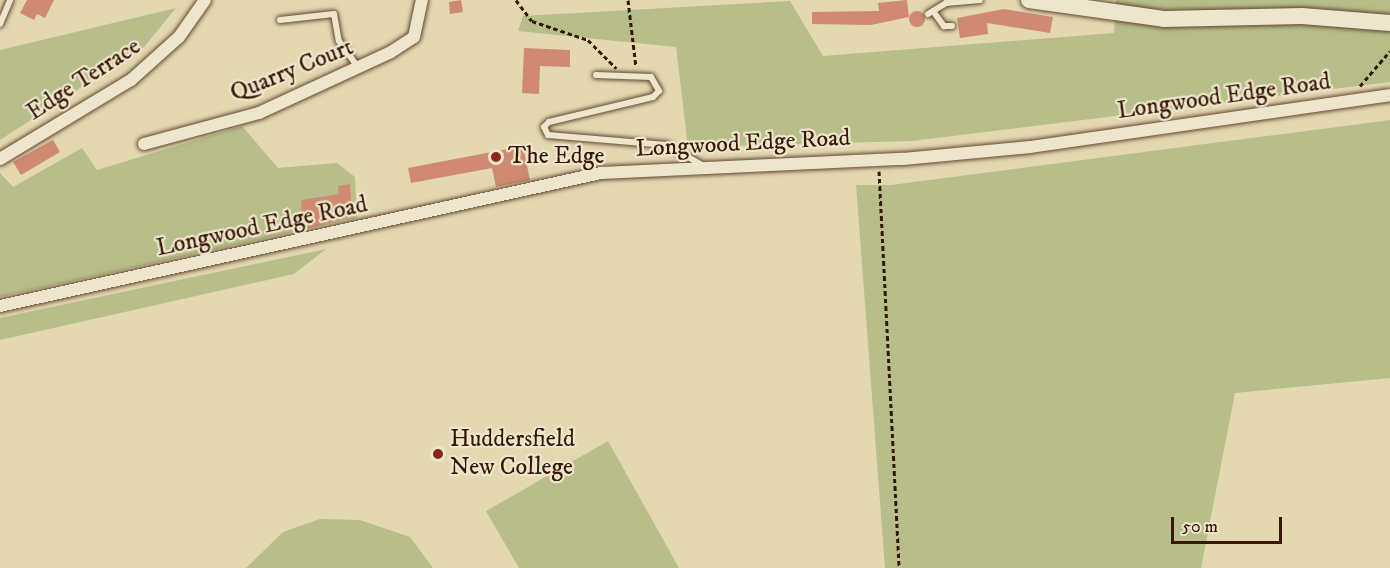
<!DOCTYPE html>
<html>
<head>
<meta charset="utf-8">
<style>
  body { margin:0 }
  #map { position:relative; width:1390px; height:568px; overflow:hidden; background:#e4d8b1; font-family:"IM FELL DW Pica",serif }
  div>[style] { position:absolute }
  .green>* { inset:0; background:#b7be89 }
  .building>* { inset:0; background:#d08a71 }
  .round { border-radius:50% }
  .path>* { height:3px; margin-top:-1.5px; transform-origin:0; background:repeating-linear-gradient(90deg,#381805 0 4.5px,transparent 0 7.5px) }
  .roads { filter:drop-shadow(0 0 2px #634830) drop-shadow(0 0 2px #634830) }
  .lane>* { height:6px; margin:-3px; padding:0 3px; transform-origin:3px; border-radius:3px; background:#ede6cc }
  .street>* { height:12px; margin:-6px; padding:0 6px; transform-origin:6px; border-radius:6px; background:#ede6cc }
  .secondary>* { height:16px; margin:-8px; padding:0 8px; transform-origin:8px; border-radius:8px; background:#ede6cc }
  .dots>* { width:16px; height:16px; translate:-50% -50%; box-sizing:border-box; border:3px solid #ede6cc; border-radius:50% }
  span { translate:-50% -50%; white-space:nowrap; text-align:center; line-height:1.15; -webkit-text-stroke:4.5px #ede6cc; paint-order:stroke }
  .street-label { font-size:24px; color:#381805 }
  .poi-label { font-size:24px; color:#381805 }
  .left { translate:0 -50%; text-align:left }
  .scale { position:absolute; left:1171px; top:517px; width:111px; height:27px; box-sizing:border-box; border:3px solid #381805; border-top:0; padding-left:8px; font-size:18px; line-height:21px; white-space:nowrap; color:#381805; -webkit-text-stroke:4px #ede6cc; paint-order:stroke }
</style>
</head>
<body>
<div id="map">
  <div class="green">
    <i style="clip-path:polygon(1116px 0,1390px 0,1390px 82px,912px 141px,688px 147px,676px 47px,518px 31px,523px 16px,790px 1px,823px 56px,1114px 33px)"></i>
    <i style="clip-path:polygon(176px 8px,144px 47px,0 140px,0 50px)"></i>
    <i style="clip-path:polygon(1390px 120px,1390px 378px,1235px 393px,1201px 568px,885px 568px,856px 185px,891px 185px)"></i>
    <i style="clip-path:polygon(242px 126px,278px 168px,337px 163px,355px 177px,357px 218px,0 297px,0 173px,13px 187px,82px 148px,97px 170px)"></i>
    <i style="clip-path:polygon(326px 249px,294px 274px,0 340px,0 318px)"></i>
    <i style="clip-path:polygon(608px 441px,679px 568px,519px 568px,486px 511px)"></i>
    <i style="clip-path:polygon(320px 519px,360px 520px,410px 537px,433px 568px,246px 568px,283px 532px)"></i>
  </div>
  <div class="building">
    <i style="clip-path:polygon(27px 0,54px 0,45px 18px,37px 14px,34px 20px,20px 13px)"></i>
    <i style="clip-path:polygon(461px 0,463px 12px,450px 14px,449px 2px)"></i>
    <i style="clip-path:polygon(907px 0,909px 17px,871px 25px,812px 24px,812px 12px,879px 11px,878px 3px)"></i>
    <i style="clip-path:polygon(1004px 9px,1053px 17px,1050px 33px,987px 23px,988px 34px,960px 38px,957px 18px)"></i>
    <i class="round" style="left:909px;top:11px;width:16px;height:16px"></i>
    <i style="clip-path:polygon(524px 48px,570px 50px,570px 67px,540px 66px,539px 94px,522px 93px)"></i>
    <i style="clip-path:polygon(53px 140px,60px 152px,21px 175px,13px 162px)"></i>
    <i style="clip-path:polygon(523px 146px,530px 180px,496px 187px,492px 168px,411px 183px,408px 168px)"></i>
    <i style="clip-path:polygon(350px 184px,352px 216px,303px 230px,301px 200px,339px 194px,338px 186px)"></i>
  </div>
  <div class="path">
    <i style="left:516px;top:0;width:26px;rotate:53deg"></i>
    <i style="left:532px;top:21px;width:59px;rotate:18.7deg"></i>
    <i style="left:588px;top:40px;width:40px;rotate:45deg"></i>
    <i style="left:628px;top:0;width:67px;rotate:83.2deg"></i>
    <i style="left:1360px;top:86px;width:46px;rotate:-49.4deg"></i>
    <i style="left:879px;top:171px;width:398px;rotate:87.1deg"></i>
  </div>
  <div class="roads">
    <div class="lane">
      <i style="left:933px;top:11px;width:19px;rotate:54deg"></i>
      <i style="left:944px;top:26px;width:8px"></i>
      <i style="left:928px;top:14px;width:21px;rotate:-31deg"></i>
      <i style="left:946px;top:3px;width:34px;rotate:-5deg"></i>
      <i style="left:280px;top:20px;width:54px;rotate:-6.3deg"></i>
      <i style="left:334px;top:14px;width:27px;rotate:80deg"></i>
      <i style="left:339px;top:41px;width:32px;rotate:54deg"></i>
      <i style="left:0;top:24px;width:26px;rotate:-67deg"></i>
      <i style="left:596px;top:75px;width:55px;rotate:2.1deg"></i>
      <i style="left:651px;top:77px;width:16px;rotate:60deg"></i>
      <i style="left:659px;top:91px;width:8px;rotate:135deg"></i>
      <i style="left:653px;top:97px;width:107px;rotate:166.5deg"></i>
      <i style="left:549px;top:122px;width:7px;rotate:135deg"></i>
      <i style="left:544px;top:127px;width:9px;rotate:63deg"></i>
      <i style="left:548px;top:135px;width:119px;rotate:4.8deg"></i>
      <i style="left:667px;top:145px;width:40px;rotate:29.7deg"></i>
    </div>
    <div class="street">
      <i style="left:144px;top:144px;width:119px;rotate:-15.1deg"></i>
      <i style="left:259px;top:113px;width:145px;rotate:-24.8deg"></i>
      <i style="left:391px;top:52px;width:27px;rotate:-33deg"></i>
      <i style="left:414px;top:37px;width:38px;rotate:-78deg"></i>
      <i style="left:0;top:159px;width:153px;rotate:-31.1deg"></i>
      <i style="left:131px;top:80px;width:64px;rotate:-41.9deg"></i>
      <i style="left:179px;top:37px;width:45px;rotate:-54.9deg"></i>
      <i style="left:0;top:306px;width:616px;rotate:-12.48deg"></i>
      <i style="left:601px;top:173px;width:302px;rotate:-2.7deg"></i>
      <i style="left:903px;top:159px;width:128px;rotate:-5.4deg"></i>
      <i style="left:1030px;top:147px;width:364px;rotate:-8.2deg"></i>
    </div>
    <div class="secondary">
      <i style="left:1029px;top:0;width:136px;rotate:8deg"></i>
      <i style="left:1164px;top:19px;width:138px;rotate:-1.2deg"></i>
      <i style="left:1302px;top:16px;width:88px;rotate:4.5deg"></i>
    </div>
  </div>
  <div class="dots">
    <i style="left:496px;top:157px;background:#8f2418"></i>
    <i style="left:438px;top:454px;background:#8f2418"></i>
  </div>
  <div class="street-label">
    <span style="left:292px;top:71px;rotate:-22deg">Quarry Court</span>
    <span style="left:84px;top:80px;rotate:-33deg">Edge Terrace</span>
    <span style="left:1224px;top:97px;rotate:-8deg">Longwood Edge Road</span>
    <span style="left:743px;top:144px;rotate:-3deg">Longwood Edge Road</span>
    <span style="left:262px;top:227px;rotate:-12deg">Longwood Edge Road</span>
  </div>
  <div class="poi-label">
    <span class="left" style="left:508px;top:157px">The Edge</span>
    <span class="left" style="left:450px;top:454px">Huddersfield<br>New College</span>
  </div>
  <div class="scale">50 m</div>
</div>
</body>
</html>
